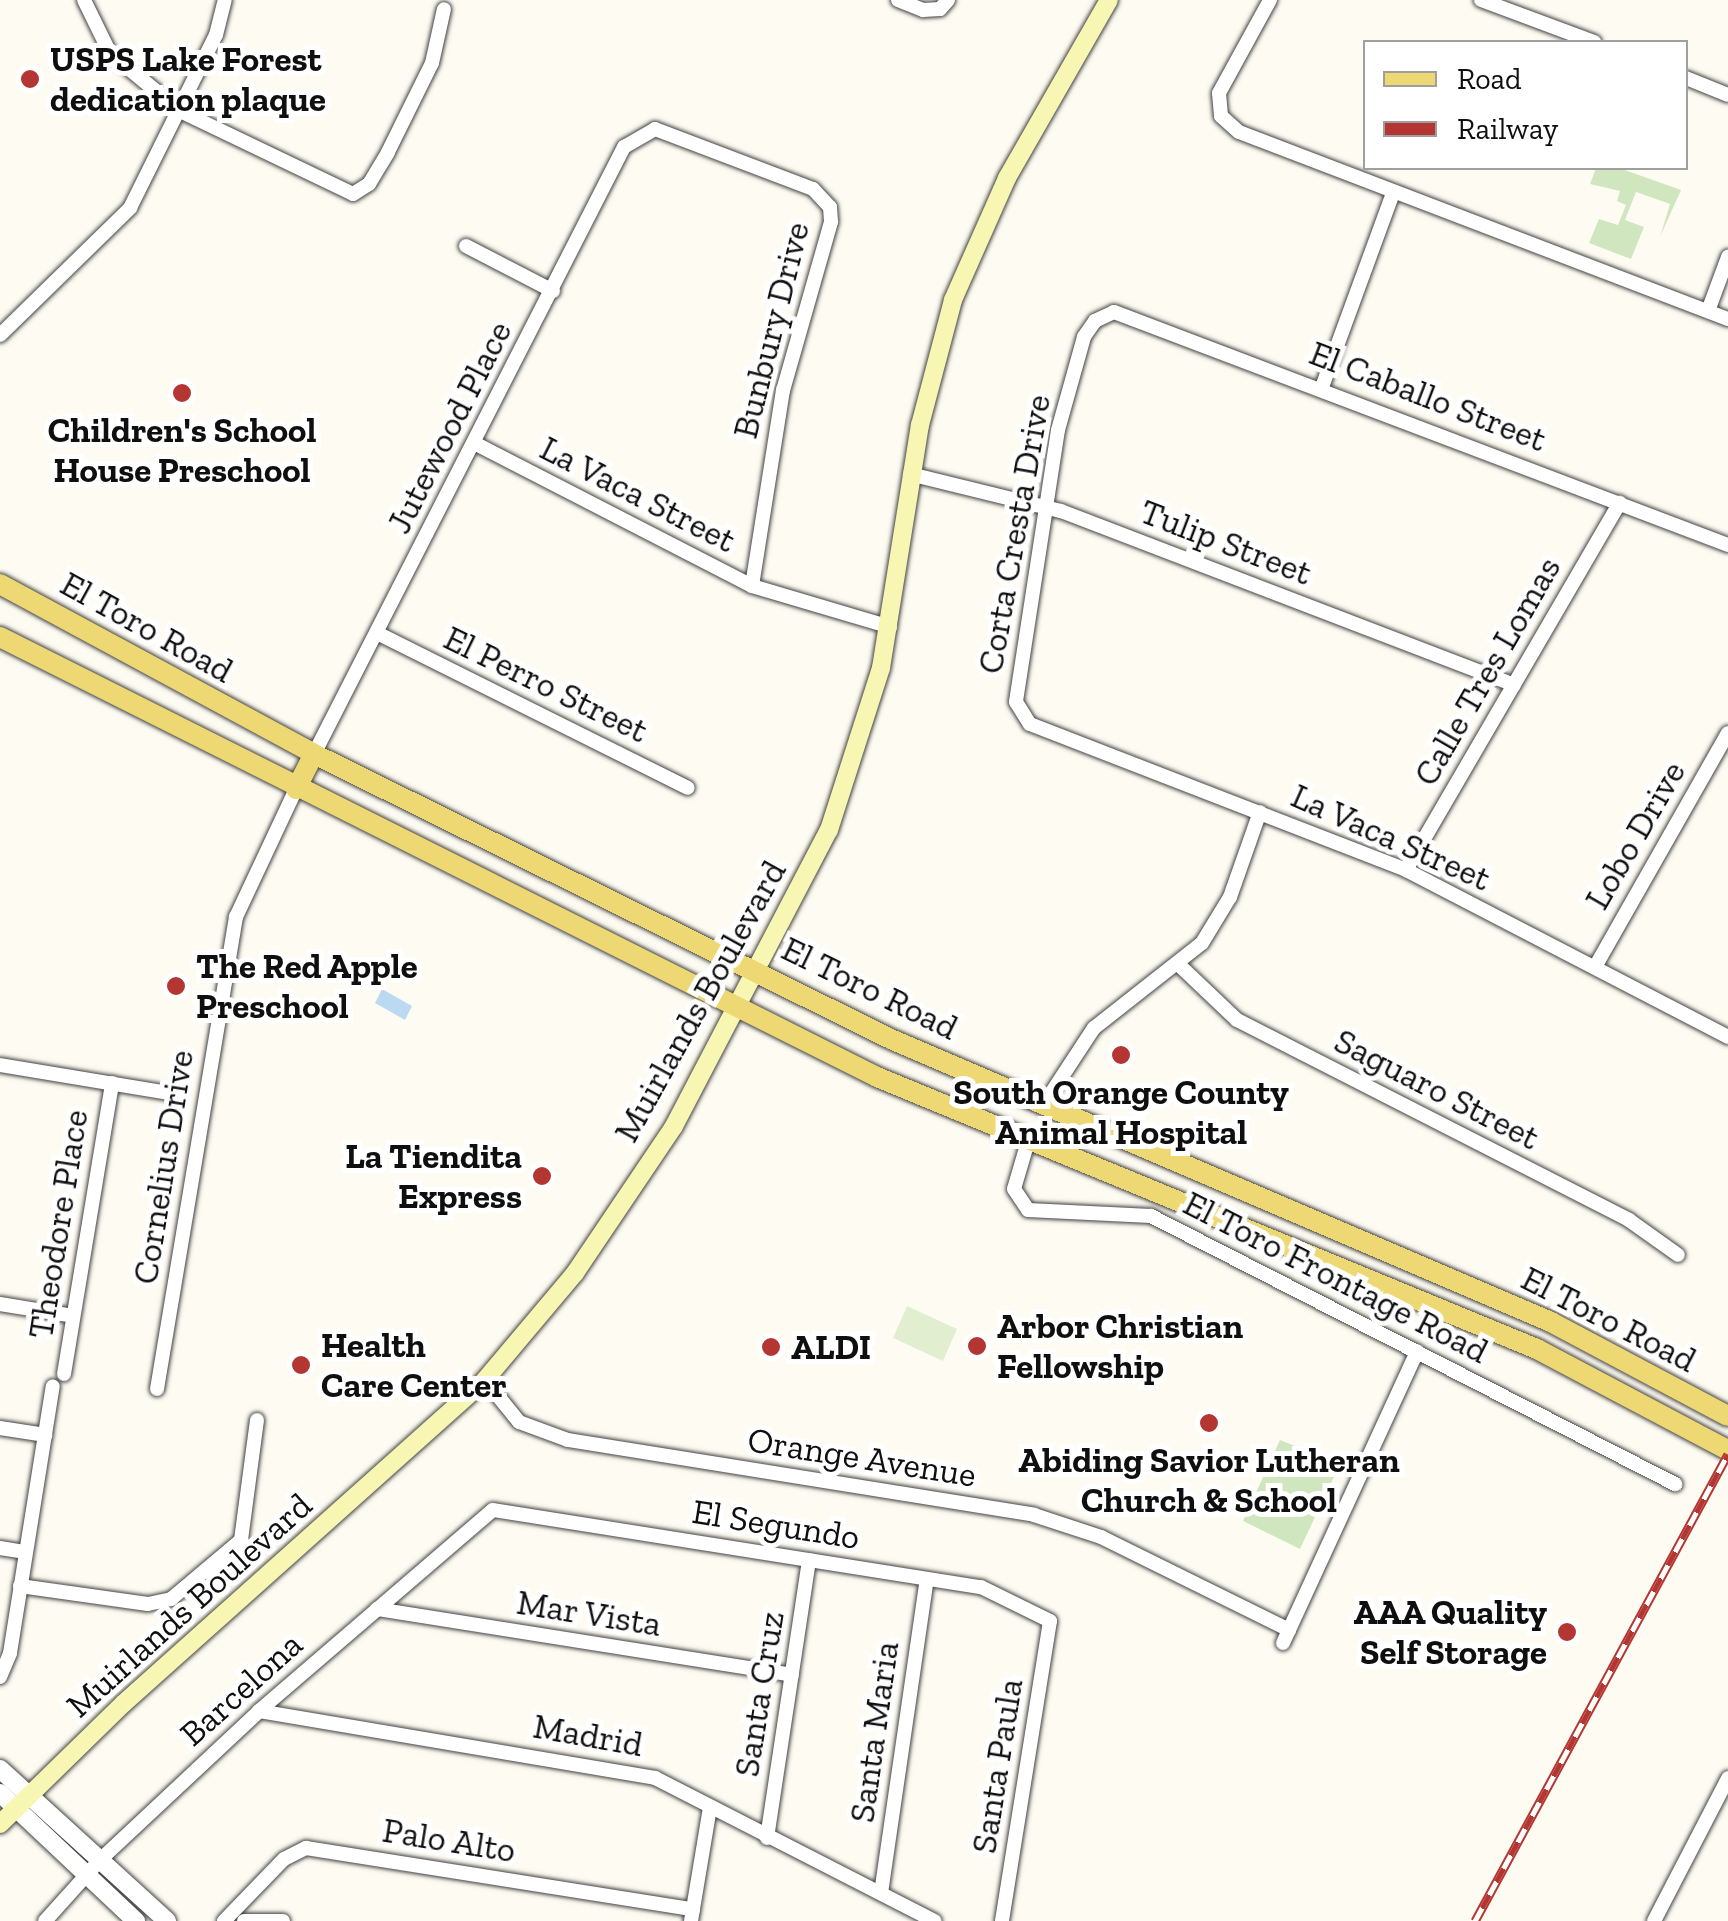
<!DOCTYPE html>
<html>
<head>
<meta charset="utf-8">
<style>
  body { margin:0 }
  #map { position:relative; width:1728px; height:1921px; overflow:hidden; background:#fefcf2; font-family:"Zilla Slab",serif }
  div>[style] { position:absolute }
  .green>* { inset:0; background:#d0e6be }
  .pitch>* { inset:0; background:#e1eecf }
  .water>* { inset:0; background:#bbd9f1 }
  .roads { filter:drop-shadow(0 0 2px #424242) drop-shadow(0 0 2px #424242) }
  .minor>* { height:14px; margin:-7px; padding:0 7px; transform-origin:7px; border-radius:7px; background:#fff }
  .tertiary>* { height:18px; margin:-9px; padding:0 9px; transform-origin:9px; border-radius:9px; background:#fff }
  .secondary>* { height:18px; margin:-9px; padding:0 9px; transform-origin:9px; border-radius:9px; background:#f8f6b3 }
  .primary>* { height:20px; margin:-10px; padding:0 10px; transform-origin:10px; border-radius:10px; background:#edd873 }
  .rail>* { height:9px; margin-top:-4.5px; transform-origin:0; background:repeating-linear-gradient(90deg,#fff 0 15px,#b43632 0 30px); box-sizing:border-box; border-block:2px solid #b43632 }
  .dots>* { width:28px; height:28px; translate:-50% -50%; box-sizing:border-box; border:5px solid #fff; border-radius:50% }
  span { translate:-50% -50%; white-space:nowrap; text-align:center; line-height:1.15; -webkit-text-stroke:10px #fff; paint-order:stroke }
  .poi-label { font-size:35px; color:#0f0f0f; font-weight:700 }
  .left { translate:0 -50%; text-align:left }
  .right { translate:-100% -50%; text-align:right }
  .street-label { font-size:35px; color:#0f0f0f }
  .legend { position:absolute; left:1363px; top:40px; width:325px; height:130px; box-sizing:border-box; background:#fff; border:2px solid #9f9f9f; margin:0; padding:12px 18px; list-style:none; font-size:30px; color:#0f0f0f }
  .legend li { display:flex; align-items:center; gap:20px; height:50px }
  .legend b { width:50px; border:2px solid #9f9f9f }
</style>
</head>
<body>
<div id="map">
  <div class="green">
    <i style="clip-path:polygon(1596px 168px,1619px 168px,1681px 190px,1660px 237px,1670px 204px,1636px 192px,1625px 220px,1644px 227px,1631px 259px,1589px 243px,1599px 219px,1618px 225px,1626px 205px,1617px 201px,1620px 191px,1590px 184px)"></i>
    <i style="clip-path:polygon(1280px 1440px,1340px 1464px,1300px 1549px,1243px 1521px)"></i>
  </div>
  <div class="pitch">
    <i style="clip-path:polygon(907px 1306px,957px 1329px,943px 1361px,893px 1338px)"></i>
  </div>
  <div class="water">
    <i style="clip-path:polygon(382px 989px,412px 1006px,405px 1020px,375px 1003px)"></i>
  </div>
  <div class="roads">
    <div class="minor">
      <i style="left:84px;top:0;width:59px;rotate:63.9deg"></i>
      <i style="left:110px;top:53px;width:91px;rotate:39.6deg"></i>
      <i style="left:180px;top:111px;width:192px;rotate:25.6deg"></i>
      <i style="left:353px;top:194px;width:19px;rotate:-32deg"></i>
      <i style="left:369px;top:184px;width:37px;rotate:-59deg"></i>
      <i style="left:388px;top:152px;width:99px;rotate:-63.7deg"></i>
      <i style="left:432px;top:63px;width:55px;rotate:-77.5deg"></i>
      <i style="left:898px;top:0;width:27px;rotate:22deg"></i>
      <i style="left:923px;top:10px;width:17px;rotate:-3deg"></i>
      <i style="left:940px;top:9px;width:12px;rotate:-48deg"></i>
      <i style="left:1270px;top:0;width:106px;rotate:118.7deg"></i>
      <i style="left:1219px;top:93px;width:23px;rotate:85deg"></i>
      <i style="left:1221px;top:116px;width:24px;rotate:42deg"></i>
      <i style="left:1239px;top:132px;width:524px;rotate:20.93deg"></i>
      <i style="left:1481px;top:0;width:121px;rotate:20.4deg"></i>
      <i style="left:1686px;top:78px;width:45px;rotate:22deg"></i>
      <i style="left:466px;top:246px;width:98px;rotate:27.3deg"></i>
      <i style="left:1708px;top:311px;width:58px;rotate:-69.7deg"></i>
      <i style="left:0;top:335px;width:182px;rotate:-44.3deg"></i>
      <i style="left:130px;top:208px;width:193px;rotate:-63.6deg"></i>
      <i style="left:216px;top:35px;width:36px;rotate:-76deg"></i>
      <i style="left:1322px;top:387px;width:207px;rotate:-69.9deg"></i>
      <i style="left:476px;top:444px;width:310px;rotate:27.2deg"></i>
      <i style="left:752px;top:586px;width:144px;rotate:16.5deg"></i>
      <i style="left:910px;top:474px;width:155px;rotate:13.8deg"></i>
      <i style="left:1061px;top:511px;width:485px;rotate:21deg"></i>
      <i style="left:1728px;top:545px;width:657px;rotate:-159.22deg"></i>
      <i style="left:1114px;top:312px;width:21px;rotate:155deg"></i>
      <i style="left:1095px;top:321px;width:19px;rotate:125deg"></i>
      <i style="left:1084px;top:337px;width:97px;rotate:105.6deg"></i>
      <i style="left:1058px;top:430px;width:275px;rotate:98.8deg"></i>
      <i style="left:1016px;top:702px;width:26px;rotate:58deg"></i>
      <i style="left:1030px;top:724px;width:403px;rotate:21.2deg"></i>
      <i style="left:1406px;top:870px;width:363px;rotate:27.4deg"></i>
      <i style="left:377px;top:633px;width:347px;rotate:26.5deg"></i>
      <i style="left:314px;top:754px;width:682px;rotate:-62.95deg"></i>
      <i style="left:624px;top:147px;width:36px;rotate:-30deg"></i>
      <i style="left:655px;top:129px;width:169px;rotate:20.8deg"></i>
      <i style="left:813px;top:189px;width:25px;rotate:47deg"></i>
      <i style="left:830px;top:207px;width:15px;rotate:86deg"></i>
      <i style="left:831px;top:222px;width:175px;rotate:105.9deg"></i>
      <i style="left:783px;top:390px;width:198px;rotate:99deg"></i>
      <i style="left:1406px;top:870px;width:425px;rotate:-59.8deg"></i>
      <i style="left:1178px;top:964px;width:81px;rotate:43.5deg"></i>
      <i style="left:1237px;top:1020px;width:440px;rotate:27deg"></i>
      <i style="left:1629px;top:1220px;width:60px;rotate:35.5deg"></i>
      <i style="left:1595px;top:967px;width:269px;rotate:-60.4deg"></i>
      <i style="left:0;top:1065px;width:177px;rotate:9.4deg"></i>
      <i style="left:1044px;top:1104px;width:91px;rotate:-56.7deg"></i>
      <i style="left:1094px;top:1028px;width:137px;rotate:-38.2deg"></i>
      <i style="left:1202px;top:943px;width:54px;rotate:-58.7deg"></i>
      <i style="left:1230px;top:897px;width:90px;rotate:-70.6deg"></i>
      <i style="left:1029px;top:1138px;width:53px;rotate:106.4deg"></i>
      <i style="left:1014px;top:1189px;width:25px;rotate:56deg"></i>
      <i style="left:1028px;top:1210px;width:123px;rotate:2.8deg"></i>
      <i style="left:1151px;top:1216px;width:589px;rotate:27.09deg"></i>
      <i style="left:0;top:1304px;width:74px;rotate:9.3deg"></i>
      <i style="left:64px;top:1374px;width:295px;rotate:-80.6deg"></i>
      <i style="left:485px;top:1380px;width:54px;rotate:51deg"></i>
      <i style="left:519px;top:1422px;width:52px;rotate:20.2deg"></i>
      <i style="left:568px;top:1440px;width:472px;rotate:9.1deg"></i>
      <i style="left:1034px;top:1515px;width:71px;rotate:18.2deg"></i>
      <i style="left:1101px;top:1537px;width:210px;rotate:26.3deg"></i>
      <i style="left:157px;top:1389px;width:479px;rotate:-80.5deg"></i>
      <i style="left:236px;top:917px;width:141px;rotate:-64.9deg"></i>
      <i style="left:0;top:1428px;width:46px;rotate:8.8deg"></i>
      <i style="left:0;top:1548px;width:26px;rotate:9deg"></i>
      <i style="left:20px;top:1586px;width:129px;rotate:8deg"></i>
      <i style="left:148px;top:1604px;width:24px;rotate:-12deg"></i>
      <i style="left:171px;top:1599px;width:92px;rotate:-40.1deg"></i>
      <i style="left:241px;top:1540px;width:121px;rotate:-82.4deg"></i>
      <i style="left:377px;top:1609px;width:420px;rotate:9deg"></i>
      <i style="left:1283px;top:1643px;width:321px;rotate:-65.3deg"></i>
      <i style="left:0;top:1677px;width:26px;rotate:-67deg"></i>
      <i style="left:10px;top:1653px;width:270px;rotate:-80.9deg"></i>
      <i style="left:259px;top:1711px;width:402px;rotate:9.6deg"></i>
      <i style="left:655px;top:1778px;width:314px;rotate:27.1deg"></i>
      <i style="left:767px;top:1838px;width:281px;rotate:-81.4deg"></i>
      <i style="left:881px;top:1893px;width:317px;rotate:-81.7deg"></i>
      <i style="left:45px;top:1921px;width:82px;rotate:-48deg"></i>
      <i style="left:100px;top:1860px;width:218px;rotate:-43.1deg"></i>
      <i style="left:259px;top:1711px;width:308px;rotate:-40.7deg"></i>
      <i style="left:493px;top:1510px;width:494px;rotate:9deg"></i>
      <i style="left:981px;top:1587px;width:77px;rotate:26.2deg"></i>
      <i style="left:1050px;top:1621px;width:304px;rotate:99.1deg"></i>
      <i style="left:224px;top:1921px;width:86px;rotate:-45.9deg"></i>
      <i style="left:284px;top:1859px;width:25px;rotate:-27deg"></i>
      <i style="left:306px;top:1848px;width:392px;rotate:9deg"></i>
      <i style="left:244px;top:1921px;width:39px"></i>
      <i style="left:691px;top:1921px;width:115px;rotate:-80.5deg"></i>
      <i style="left:1654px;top:1921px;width:161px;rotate:-62.6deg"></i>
    </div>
    <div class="tertiary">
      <i style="left:0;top:1769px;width:226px;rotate:42.3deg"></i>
      <i style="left:0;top:1793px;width:187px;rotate:43.3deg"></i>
    </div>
    <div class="secondary">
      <i style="left:0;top:1824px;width:173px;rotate:-44.3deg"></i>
      <i style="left:124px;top:1703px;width:484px;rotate:-41.8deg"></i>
      <i style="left:485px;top:1380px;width:140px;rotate:-49.9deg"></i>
      <i style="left:575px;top:1273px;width:177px;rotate:-56deg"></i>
      <i style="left:674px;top:1126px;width:334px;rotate:-62.4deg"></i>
      <i style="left:829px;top:830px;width:170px;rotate:-72.2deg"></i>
      <i style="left:881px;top:668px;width:246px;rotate:-80.9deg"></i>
      <i style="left:920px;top:425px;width:129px;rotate:-75.2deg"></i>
      <i style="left:953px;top:300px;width:133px;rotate:-66.1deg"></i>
      <i style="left:1007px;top:178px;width:205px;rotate:-60.2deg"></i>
    </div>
    <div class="primary">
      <i style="left:0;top:584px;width:357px;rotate:28.4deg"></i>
      <i style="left:314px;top:754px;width:646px;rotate:26.29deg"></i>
      <i style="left:893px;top:1040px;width:716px;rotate:23.2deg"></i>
      <i style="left:1551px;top:1322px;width:200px;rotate:28deg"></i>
      <i style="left:0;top:637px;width:981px;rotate:26.64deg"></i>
      <i style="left:877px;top:1077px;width:714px;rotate:22.4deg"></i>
      <i style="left:1537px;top:1349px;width:216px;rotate:27.9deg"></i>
      <i style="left:296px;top:789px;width:39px;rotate:-63deg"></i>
    </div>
  </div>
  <div class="rail">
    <i style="left:1475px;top:1921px;width:531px;rotate:-61.55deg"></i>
  </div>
  <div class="dots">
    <i style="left:30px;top:79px;background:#b43632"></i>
    <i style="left:182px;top:393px;background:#b43632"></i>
    <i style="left:176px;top:986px;background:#b43632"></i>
    <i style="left:1121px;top:1055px;background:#b43632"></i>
    <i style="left:542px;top:1176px;background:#b43632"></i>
    <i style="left:977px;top:1346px;background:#b43632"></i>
    <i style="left:771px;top:1347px;background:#b43632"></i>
    <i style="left:301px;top:1365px;background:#b43632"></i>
    <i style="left:1209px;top:1423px;background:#b43632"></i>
    <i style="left:1567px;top:1632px;background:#b43632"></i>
  </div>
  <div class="poi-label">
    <span class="left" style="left:50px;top:79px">USPS Lake Forest<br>dedication plaque</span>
    <span style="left:182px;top:450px">Children's School<br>House Preschool</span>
    <span class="left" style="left:196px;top:986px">The Red Apple<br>Preschool</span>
    <span style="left:1121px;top:1112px">South Orange County<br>Animal Hospital</span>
    <span class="right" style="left:522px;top:1176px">La Tiendita<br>Express</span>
    <span class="left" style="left:997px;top:1346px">Arbor Christian<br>Fellowship</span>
    <span class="left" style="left:321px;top:1365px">Health<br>Care Center</span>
    <span class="left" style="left:791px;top:1347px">ALDI</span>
    <span style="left:1209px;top:1480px">Abiding Savior Lutheran<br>Church &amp; School</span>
    <span class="right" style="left:1547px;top:1632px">AAA Quality<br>Self Storage</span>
  </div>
  <div class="street-label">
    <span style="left:771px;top:330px;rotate:-76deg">Bunbury Drive</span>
    <span style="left:1428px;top:396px;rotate:21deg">El Caballo Street</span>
    <span style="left:449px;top:427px;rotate:-63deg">Jutewood Place</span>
    <span style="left:638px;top:494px;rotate:27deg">La Vaca Street</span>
    <span style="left:1014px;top:534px;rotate:-80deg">Corta Cresta Drive</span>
    <span style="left:1226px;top:542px;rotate:21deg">Tulip Street</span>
    <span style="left:147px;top:627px;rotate:29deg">El Toro Road</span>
    <span style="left:1487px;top:671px;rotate:-60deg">Calle Tres Lomas</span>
    <span style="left:546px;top:684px;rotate:26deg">El Perro Street</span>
    <span style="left:1635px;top:835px;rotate:-60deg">Lobo Drive</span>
    <span style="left:1391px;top:837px;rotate:24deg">La Vaca Street</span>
    <span style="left:870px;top:988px;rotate:26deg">El Toro Road</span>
    <span style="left:700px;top:1001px;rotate:-61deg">Muirlands Boulevard</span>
    <span style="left:1437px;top:1089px;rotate:27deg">Saguaro Street</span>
    <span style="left:163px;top:1167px;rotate:-81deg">Cornelius Drive</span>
    <span style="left:58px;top:1224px;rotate:-81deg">Theodore Place</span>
    <span style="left:1336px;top:1277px;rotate:27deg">El Toro Frontage Road</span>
    <span style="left:1609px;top:1319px;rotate:27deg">El Toro Road</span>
    <span style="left:862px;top:1457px;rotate:9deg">Orange Avenue</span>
    <span style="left:776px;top:1524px;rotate:9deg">El Segundo</span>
    <span style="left:189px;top:1605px;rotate:-42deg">Muirlands Boulevard</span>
    <span style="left:589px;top:1613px;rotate:9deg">Mar Vista</span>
    <span style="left:241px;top:1689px;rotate:-42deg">Barcelona</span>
    <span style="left:759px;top:1694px;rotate:-81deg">Santa Cruz</span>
    <span style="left:874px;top:1732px;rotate:-82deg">Santa Maria</span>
    <span style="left:588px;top:1735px;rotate:10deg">Madrid</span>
    <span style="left:997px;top:1766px;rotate:-81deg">Santa Paula</span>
    <span style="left:449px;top:1840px;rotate:9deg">Palo Alto</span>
  </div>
  <ul class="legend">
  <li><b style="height:12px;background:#edd873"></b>Road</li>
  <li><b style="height:12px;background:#b43632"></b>Railway</li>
  </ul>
</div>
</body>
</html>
